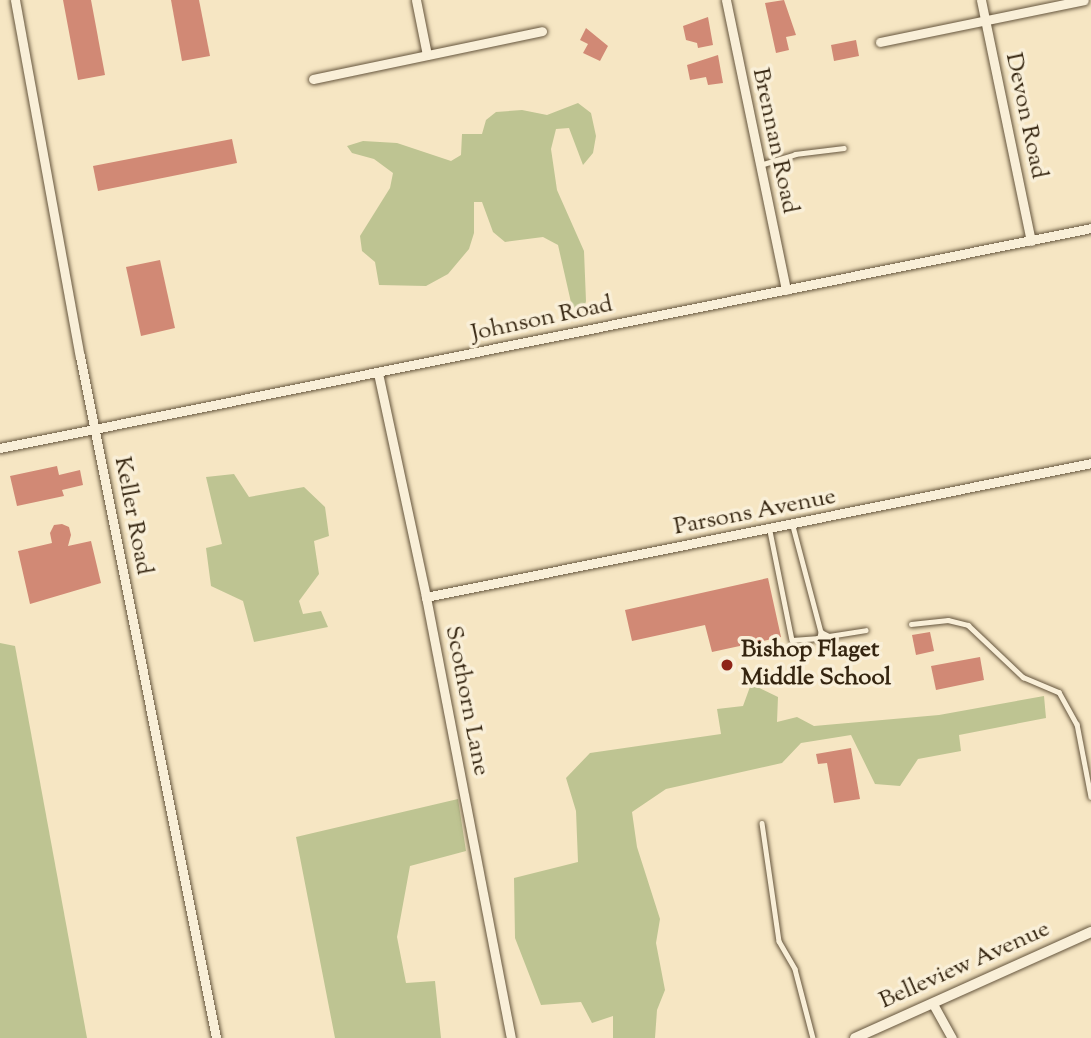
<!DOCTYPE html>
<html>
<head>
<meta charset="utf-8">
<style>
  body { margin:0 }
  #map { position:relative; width:1091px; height:1038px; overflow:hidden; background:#f6e6c3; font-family:"Sorts Mill Goudy",serif }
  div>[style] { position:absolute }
  .green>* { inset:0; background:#bec492 }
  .building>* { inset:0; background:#d18975 }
  .roads { filter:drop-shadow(0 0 2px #65553d) drop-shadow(0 0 2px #65553d) }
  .service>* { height:4.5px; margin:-2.25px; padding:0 2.25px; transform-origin:2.25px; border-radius:2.25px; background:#f9efd8 }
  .minor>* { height:9px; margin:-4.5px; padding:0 4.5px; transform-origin:4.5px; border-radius:4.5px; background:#f9efd8 }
  .tertiary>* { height:10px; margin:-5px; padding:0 5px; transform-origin:5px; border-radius:5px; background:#f9efd8 }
  .dots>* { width:19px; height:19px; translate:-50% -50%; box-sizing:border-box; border:4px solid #f9efd8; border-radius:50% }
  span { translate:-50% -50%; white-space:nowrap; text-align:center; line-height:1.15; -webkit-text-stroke:7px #f9efd8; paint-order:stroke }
  .street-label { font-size:24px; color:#352510 }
  .poi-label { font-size:24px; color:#352510; font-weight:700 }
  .left { translate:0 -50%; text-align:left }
</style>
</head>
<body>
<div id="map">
  <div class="green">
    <i style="clip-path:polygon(578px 103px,591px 113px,596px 136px,593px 153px,583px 165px,569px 128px,556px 129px,551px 149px,557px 190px,584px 251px,586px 301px,582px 317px,575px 320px,558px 245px,543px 237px,505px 242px,493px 232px,482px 202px,474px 202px,474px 233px,469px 249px,448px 274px,426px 286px,379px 285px,375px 262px,362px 251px,360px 236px,390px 188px,393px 173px,374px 159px,352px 153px,347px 146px,363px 141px,397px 143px,451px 161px,461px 155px,462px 134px,482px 134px,486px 120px,496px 112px,522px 110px,547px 115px)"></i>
    <i style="clip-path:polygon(234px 474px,249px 497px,304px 487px,325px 507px,329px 536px,314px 541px,319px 574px,299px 601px,303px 614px,321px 611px,328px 627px,254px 642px,243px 601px,211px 586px,206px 548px,222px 544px,206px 477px)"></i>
    <i style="clip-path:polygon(0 643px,15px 646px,87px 1038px,0 1038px)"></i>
    <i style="clip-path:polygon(751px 684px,778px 697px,777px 722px,797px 717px,814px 726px,939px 715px,1044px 696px,1046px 718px,959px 735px,961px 751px,918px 759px,900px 786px,875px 784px,851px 735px,801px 743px,782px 763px,666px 789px,632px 812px,637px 847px,660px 919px,656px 943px,665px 990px,657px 1010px,655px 1038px,613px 1038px,613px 1016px,592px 1023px,581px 1002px,541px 1005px,515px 938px,514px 878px,578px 862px,576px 811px,566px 778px,590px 753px,721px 734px,717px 709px,743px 706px)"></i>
    <i style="clip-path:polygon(458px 799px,466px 851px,410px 866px,397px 937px,406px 983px,435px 981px,441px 1038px,335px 1038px,296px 837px)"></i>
  </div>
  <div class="building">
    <i style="clip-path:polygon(63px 0,91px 0,105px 75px,78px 80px)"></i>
    <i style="clip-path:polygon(171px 0,199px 0,210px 56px,182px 61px)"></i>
    <i style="clip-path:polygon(784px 0,796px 35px,786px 37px,789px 50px,776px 53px,765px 3px)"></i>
    <i style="clip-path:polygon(708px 17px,713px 45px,698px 48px,697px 43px,686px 40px,683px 26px)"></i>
    <i style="clip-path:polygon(586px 28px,608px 46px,600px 61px,583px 53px,588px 44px,580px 40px)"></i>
    <i style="clip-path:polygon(856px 40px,859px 56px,834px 61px,831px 45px)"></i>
    <i style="clip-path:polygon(718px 55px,723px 83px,708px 85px,706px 77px,690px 80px,687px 65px)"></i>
    <i style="clip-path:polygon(232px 139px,237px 163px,98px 191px,93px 166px)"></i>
    <i style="clip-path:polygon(160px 260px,175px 328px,141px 336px,126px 267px)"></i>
    <i style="clip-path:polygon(57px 466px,59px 475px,80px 470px,83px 485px,62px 490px,64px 496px,17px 506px,10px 476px)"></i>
    <i style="clip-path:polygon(62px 524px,69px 527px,71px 535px,68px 546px,91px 541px,101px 583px,30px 604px,18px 551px,52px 543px,50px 533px,54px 525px)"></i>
    <i style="clip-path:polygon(768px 578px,781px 637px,712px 652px,705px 625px,632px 641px,625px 610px)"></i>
    <i style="clip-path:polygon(930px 632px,934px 651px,916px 655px,912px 635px)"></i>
    <i style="clip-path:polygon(980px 657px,984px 680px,936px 690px,931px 666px)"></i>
    <i style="clip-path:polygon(851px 748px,860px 799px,834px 803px,827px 763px,818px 764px,816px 754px)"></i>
  </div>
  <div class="roads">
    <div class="service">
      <i style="left:760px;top:165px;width:37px;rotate:-17deg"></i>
      <i style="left:795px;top:154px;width:49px;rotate:-7deg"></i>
      <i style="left:793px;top:526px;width:110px;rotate:75.2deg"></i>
      <i style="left:770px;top:531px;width:111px;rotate:78.6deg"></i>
      <i style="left:792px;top:640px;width:27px;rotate:-4deg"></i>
      <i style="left:819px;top:638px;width:6px;rotate:-72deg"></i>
      <i style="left:911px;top:624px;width:37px;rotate:-6deg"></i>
      <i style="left:948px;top:620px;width:21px;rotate:14deg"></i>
      <i style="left:968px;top:625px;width:76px;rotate:43.4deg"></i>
      <i style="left:1023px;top:677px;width:39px;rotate:23deg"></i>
      <i style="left:1059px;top:692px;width:37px;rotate:61deg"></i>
      <i style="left:1077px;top:724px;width:74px;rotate:79.1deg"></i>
      <i style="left:821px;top:632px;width:9px;rotate:27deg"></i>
      <i style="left:829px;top:636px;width:37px;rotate:-9deg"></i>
      <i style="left:762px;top:823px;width:119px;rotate:81.8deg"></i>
      <i style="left:779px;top:941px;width:32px;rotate:60deg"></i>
      <i style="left:795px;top:969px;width:71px;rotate:75.4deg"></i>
    </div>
    <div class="minor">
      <i style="left:15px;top:0;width:362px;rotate:79.7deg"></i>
      <i style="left:80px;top:356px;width:695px;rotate:78.72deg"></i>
      <i style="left:416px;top:0;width:56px;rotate:78.7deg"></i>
      <i style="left:726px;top:0;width:296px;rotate:78.3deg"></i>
      <i style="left:981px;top:0;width:246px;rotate:78.3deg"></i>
      <i style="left:880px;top:42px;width:208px;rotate:-11.6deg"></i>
      <i style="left:313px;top:79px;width:234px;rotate:-11.8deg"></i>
      <i style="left:378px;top:373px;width:229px;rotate:77.9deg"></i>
      <i style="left:426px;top:597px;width:449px;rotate:79.1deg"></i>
      <i style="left:0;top:448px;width:1113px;rotate:-11.4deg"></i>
      <i style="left:426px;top:597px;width:678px;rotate:-11.39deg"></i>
      <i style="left:933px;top:1004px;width:39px;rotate:61deg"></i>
    </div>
    <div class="tertiary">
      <i style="left:855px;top:1038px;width:259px;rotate:-24.2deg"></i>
    </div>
  </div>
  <div class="dots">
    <i style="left:727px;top:665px;background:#8f2418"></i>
  </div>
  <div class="street-label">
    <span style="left:1025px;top:116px;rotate:78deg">Devon Road</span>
    <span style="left:774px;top:141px;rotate:78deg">Brennan Road</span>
    <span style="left:542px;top:320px;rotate:-12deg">Johnson Road</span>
    <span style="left:755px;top:513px;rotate:-11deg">Parsons Avenue</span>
    <span style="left:132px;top:516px;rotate:79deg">Keller Road</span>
    <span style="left:466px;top:701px;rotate:79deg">Scothorn Lane</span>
    <span style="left:965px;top:966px;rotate:-24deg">Belleview Avenue</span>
  </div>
  <div class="poi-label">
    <span class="left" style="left:741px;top:665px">Bishop Flaget<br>Middle School</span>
  </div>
</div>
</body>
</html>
